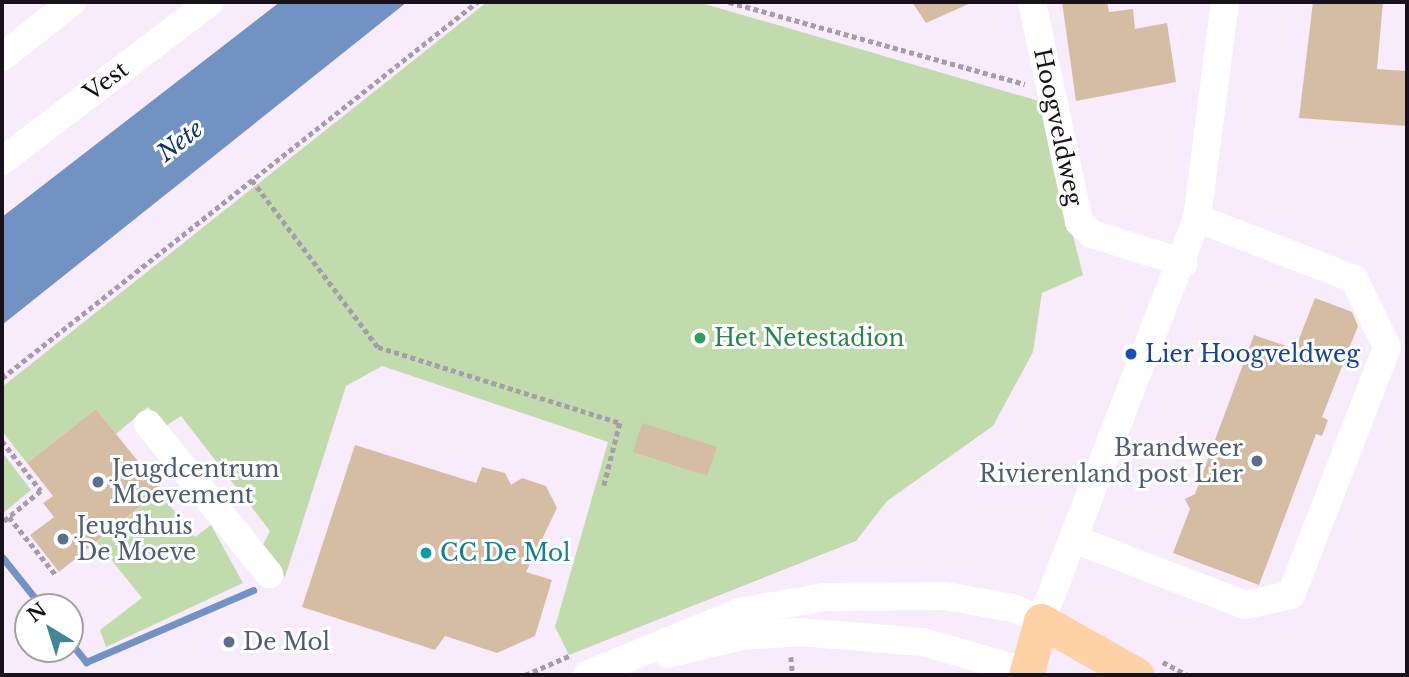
<!DOCTYPE html>
<html>
<head>
<meta charset="utf-8">
<style>
  body { margin:0 }
  #map { position:relative; width:1409px; height:677px; overflow:hidden; background:#f8ebfc; font-family:"Libre Baskerville",serif }
  div>[style] { position:absolute }
  .green>* { inset:0; background:#c2dbad }
  .water>* { inset:0; background:#7392c4 }
  .stream>* { height:7px; margin:-3.5px; padding:0 3.5px; transform-origin:3.5px; border-radius:3.5px; background:#7392c4 }
  .building>* { inset:0; background:#d5bda4 }
  .path>* { height:4.5px; margin-top:-2.25px; transform-origin:0; background:repeating-linear-gradient(90deg,#a79cab 0 5px,transparent 0 8.5px) }
  .minor>* { height:28px; margin:-14px; padding:0 14px; transform-origin:14px; border-radius:14px; background:#fff }
  .major>* { height:35px; margin:-17.5px; padding:0 17.5px; transform-origin:17.5px; border-radius:17.5px; background:#fed1a6 }
  .dots>* { width:19px; height:19px; translate:-50% -50%; box-sizing:border-box; border:4px solid #fff; border-radius:50% }
  span { translate:-50% -50%; white-space:nowrap; text-align:center; line-height:1.15; -webkit-text-stroke:6px #fff; paint-order:stroke }
  .street-label { font-size:23px; color:#18101a }
  .leisure-label { font-size:23px; color:#27864d }
  .left { translate:0 -50%; text-align:left }
  .transit-label { font-size:23px; color:#164399 }
  .service-label { font-size:23px; color:#4e5e75 }
  .right { translate:-100% -50%; text-align:right }
  .culture-label { font-size:23px; color:#0d838f }
  .water-label { font-size:24px; color:#0f3470; font-style:italic }
  .frame { position:absolute; inset:0; border:4px solid #18101a; pointer-events:none }
  .north { position:absolute; left:14px; top:593px; width:70px; height:70px; box-sizing:border-box; background:#fff; border:2px solid #a39fa3; border-radius:50%; rotate:322deg; font-size:19px; font-weight:700; line-height:28px; text-align:center; color:#18101a }
  .north::after { content:''; display:block; margin:auto; width:24px; height:32px; background:#428594; clip-path:polygon(50% 0,100% 100%,50% 72%,0 100%) }
</style>
</head>
<body>
<div id="map">
  <div class="green">
    <i style="clip-path:polygon(487px 2px,698px 2px,1039px 101px,1083px 275px,1042px 293px,1033px 352px,993px 426px,887px 501px,856px 541px,569px 655px,555px 627px,608px 442px,382px 366px,346px 386px,285px 577px,261px 549px,270px 531px,181px 416px,164px 427px,148px 407px,116px 434px,96px 409px,27px 463px,2px 431px,2px 387px)"></i>
    <i style="clip-path:polygon(2px 452px,31px 490px,2px 514px)"></i>
    <i style="clip-path:polygon(159px 492px,195px 537px,211px 525px,243px 583px,106px 647px,100px 630px,142px 598px,97px 542px)"></i>
  </div>
  <div class="water">
    <i style="clip-path:polygon(280px 2px,407px 2px,2px 325px,2px 217px)"></i>
  </div>
  <div class="stream">
    <i style="left:2px;top:557px;width:64px;rotate:51.3deg"></i>
    <i style="left:70px;top:642px;width:26px;rotate:51deg"></i>
    <i style="left:86px;top:662px;width:182px;rotate:-23.3deg"></i>
  </div>
  <div class="building">
    <i style="clip-path:polygon(912px 2px,973px 2px,926px 23px)"></i>
    <i style="clip-path:polygon(1062px 2px,1107px 2px,1109px 12px,1133px 9px,1135px 29px,1167px 23px,1176px 82px,1076px 101px)"></i>
    <i style="clip-path:polygon(1313px 2px,1383px 2px,1377px 69px,1407px 71px,1407px 126px,1299px 118px)"></i>
    <i style="clip-path:polygon(1315px 298px,1352px 312px,1358px 326px,1322px 417px,1328px 420px,1322px 436px,1316px 434px,1259px 585px,1173px 553px,1190px 509px,1185px 499px,1195px 494px,1254px 335px,1295px 349px)"></i>
    <i style="clip-path:polygon(96px 409px,161px 490px,59px 572px,30px 535px,54px 517px,43px 503px,53px 496px,27px 463px)"></i>
    <i style="clip-path:polygon(642px 423px,717px 447px,707px 476px,633px 452px)"></i>
    <i style="clip-path:polygon(355px 445px,476px 483px,482px 467px,505px 473px,511px 485px,522px 478px,546px 486px,557px 508px,526px 572px,552px 580px,535px 636px,497px 653px,445px 636px,435px 650px,302px 607px)"></i>
  </div>
  <div class="path">
    <i style="left:729px;top:2px;width:307px;rotate:15.5deg"></i>
    <i style="left:252px;top:180px;width:209px;rotate:53deg"></i>
    <i style="left:378px;top:347px;width:254px;rotate:17.4deg"></i>
    <i style="left:620px;top:423px;width:65px;rotate:104.3deg"></i>
    <i style="left:2px;top:378px;width:606px;rotate:-38.36deg"></i>
    <i style="left:2px;top:441px;width:63px;rotate:52deg"></i>
    <i style="left:41px;top:491px;width:50px;rotate:140.6deg"></i>
    <i style="left:9px;top:517px;width:75px;rotate:51deg"></i>
    <i style="left:791px;top:657px;width:18px;rotate:84deg"></i>
    <i style="left:1163px;top:662px;width:27px;rotate:28deg"></i>
    <i style="left:525px;top:675px;width:48px;rotate:-23.4deg"></i>
  </div>
  <div class="minor">
    <i style="left:1032px;top:2px;width:225px;rotate:77.9deg"></i>
    <i style="left:1079px;top:222px;width:18px;rotate:43deg"></i>
    <i style="left:1092px;top:234px;width:96px;rotate:17.5deg"></i>
    <i style="left:2px;top:57px;width:89px;rotate:-38.2deg"></i>
    <i style="left:2px;top:161px;width:262px;rotate:-37.4deg"></i>
    <i style="left:148px;top:424px;width:193px;rotate:51.1deg"></i>
    <i style="left:1074px;top:539px;width:183px;rotate:21.1deg"></i>
    <i style="left:1245px;top:605px;width:47px;rotate:-12.3deg"></i>
    <i style="left:1291px;top:595px;width:266px;rotate:-68.8deg"></i>
    <i style="left:1387px;top:347px;width:76px;rotate:-115.9deg"></i>
    <i style="left:1354px;top:279px;width:168px;rotate:-158.8deg"></i>
    <i style="left:668px;top:654px;width:76px;rotate:-13.7deg"></i>
    <i style="left:742px;top:636px;width:57px;rotate:-4deg"></i>
    <i style="left:799px;top:632px;width:124px;rotate:4.6deg"></i>
    <i style="left:923px;top:642px;width:108px;rotate:16.1deg"></i>
    <i style="left:587px;top:675px;width:165px;rotate:-22.5deg"></i>
    <i style="left:739px;top:612px;width:87px;rotate:-9.9deg"></i>
    <i style="left:825px;top:597px;width:120px;rotate:-0.5deg"></i>
    <i style="left:945px;top:596px;width:69px;rotate:10deg"></i>
    <i style="left:1013px;top:608px;width:31px;rotate:25deg"></i>
    <i style="left:1041px;top:621px;width:432px;rotate:-68.8deg"></i>
    <i style="left:1197px;top:218px;width:218px;rotate:-82.6deg"></i>
  </div>
  <div class="major">
    <i style="left:1026px;top:675px;width:56px;rotate:-74.5deg"></i>
    <i style="left:1041px;top:621px;width:110px;rotate:29.4deg"></i>
  </div>
  <div class="dots">
    <i style="left:700px;top:338px;background:#2e9e5b"></i>
    <i style="left:1131px;top:354px;background:#1a4fb4"></i>
    <i style="left:1257px;top:461px;background:#5c6f8a"></i>
    <i style="left:98px;top:482px;background:#5c6f8a"></i>
    <i style="left:63px;top:539px;background:#5c6f8a"></i>
    <i style="left:426px;top:553px;background:#0f9aa8"></i>
    <i style="left:229px;top:642px;background:#5c6f8a"></i>
  </div>
  <div class="street-label">
    <span style="left:106px;top:81px;rotate:-37deg">Vest</span>
    <span style="left:1058px;top:127px;rotate:78deg">Hoogveldweg</span>
  </div>
  <div class="leisure-label">
    <span class="left" style="left:714px;top:338px">Het Netestadion</span>
  </div>
  <div class="transit-label">
    <span class="left" style="left:1145px;top:354px">Lier Hoogveldweg</span>
  </div>
  <div class="service-label">
    <span class="right" style="left:1243px;top:461px">Brandweer<br>Rivierenland post Lier</span>
    <span class="left" style="left:112px;top:482px">Jeugdcentrum<br>Moevement</span>
    <span class="left" style="left:77px;top:539px">Jeugdhuis<br>De Moeve</span>
    <span class="left" style="left:243px;top:642px">De Mol</span>
  </div>
  <div class="culture-label">
    <span class="left" style="left:440px;top:553px">CC De Mol</span>
  </div>
  <div class="water-label">
    <span style="left:180px;top:141px;rotate:-38deg">Nete</span>
  </div>
  <div class="frame"></div>
  <div class="north">N</div>
</div>
</body>
</html>
